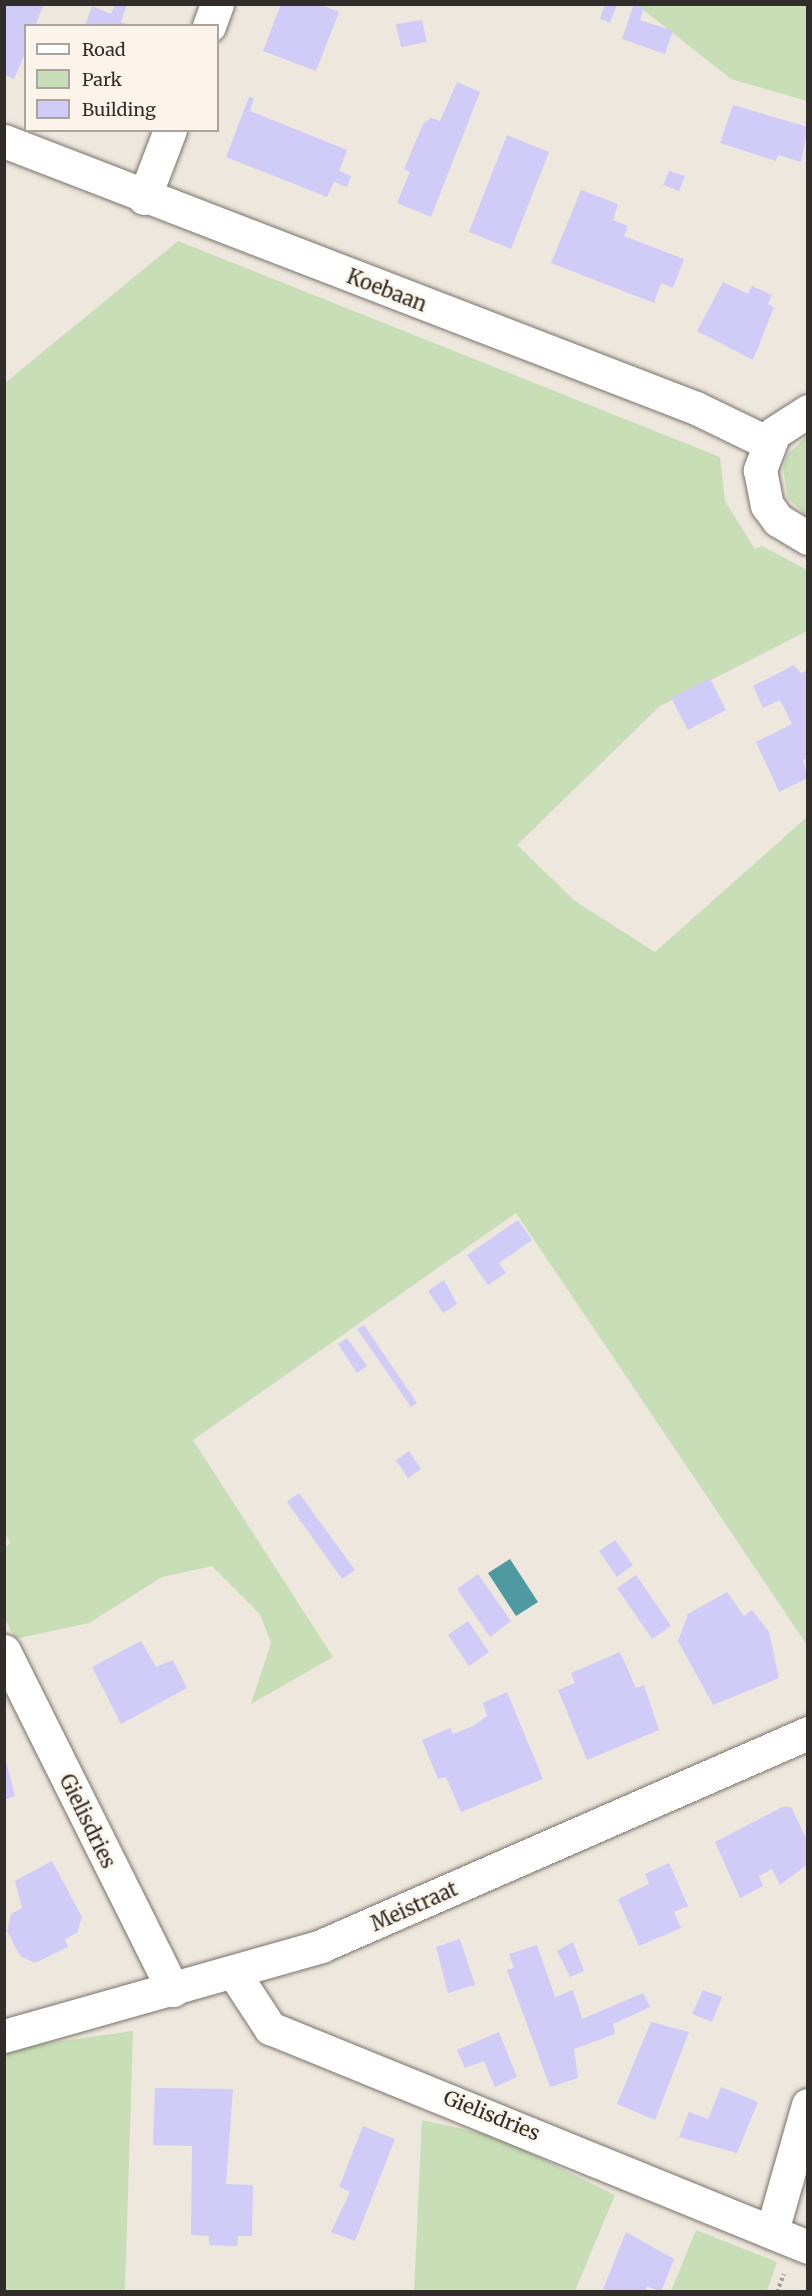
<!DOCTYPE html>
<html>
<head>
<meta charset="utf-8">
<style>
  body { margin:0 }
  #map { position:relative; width:812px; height:2296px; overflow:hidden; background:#eee7de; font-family:Merriweather,serif }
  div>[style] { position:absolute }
  .green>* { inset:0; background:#c8deb7 }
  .water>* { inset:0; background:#4f99a1 }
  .building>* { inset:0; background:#d1ccf7 }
  .path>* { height:4px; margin-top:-2px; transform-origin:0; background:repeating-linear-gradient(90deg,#a29d96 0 3px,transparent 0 6px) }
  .roads { filter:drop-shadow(0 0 2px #79726a) drop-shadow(0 0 2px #79726a) }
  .minor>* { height:33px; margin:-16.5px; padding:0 16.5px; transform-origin:16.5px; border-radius:16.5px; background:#fff }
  span { translate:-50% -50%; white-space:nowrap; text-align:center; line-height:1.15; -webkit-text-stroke:5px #fcf4eb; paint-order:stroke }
  .street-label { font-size:20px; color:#302d2a }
  .frame { position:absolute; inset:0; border:6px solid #302d2a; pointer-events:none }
  .legend { position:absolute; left:24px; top:24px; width:195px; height:108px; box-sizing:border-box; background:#fcf4eb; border:2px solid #aaa49e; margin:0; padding:8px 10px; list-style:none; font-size:18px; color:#302d2a }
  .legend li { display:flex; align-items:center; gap:12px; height:30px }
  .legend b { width:30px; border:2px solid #aaa49e }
</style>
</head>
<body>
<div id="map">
  <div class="green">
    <i style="clip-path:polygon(637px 5px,807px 5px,807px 101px,731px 79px)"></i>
    <i style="clip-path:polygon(178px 241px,720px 457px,725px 501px,755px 549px,762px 546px,807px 570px,807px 631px,660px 706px,517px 845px,575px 901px,655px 952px,807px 817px,807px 1645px,516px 1213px,193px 1440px,333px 1657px,251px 1704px,271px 1643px,260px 1614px,212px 1566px,162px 1577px,89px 1623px,15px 1639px,5px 1618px,5px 1548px,10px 1543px,5px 1533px,5px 383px)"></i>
    <i style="clip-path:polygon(807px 436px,807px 516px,788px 498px,783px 469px,787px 455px)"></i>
    <i style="clip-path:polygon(133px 2031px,125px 2291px,5px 2292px,5px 2049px)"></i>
    <i style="clip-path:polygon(422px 2120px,497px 2137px,615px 2195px,575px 2291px,414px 2292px)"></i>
    <i style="clip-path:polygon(696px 2230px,777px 2262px,767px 2291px,671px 2291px)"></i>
  </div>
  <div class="water">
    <i style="clip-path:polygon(510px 1559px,538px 1602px,516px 1616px,488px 1573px)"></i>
  </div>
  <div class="building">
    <i style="clip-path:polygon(4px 4px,44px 4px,35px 26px,26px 26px,26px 51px,14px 79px,4px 75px)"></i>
    <i style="clip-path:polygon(115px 4px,127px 4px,121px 22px,131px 26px,85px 26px,92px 6px,111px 14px)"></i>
    <i style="clip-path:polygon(281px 4px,320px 4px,339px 12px,316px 71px,263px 51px)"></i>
    <i style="clip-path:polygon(605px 4px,617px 4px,610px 23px,600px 19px)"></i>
    <i style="clip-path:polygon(634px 4px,644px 8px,640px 20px,673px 31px,665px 54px,622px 39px)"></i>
    <i style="clip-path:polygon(422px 20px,427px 42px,401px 47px,396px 24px)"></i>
    <i style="clip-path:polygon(457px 82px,480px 92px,431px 217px,397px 203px,410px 172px,404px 169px,423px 124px,431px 118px,440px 121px)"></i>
    <i style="clip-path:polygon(249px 97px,254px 98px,250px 111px,347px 150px,339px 171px,351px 176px,347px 187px,334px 182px,327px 197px,226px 157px)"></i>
    <i style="clip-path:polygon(733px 105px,808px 127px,801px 162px,778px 155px,776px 161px,720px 143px)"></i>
    <i style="clip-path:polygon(507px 135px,549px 152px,511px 249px,469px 232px)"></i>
    <i style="clip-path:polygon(669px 171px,685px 176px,679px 191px,663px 185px)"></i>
    <i style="clip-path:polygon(581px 190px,618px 204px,613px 220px,628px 226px,624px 236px,684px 259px,673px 288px,661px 283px,654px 303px,551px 263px)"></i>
    <i style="clip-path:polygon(723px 282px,748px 294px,752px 286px,772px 295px,768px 304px,774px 307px,753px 360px,697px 331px)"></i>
    <i style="clip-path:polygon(794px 665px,801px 673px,808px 670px,808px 758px,803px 760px,808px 778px,779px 792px,756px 742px,792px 724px,780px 700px,763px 708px,753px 686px)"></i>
    <i style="clip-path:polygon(710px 678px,726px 710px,688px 730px,671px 698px)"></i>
    <i style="clip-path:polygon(518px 1220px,532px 1240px,499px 1263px,506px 1273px,488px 1285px,467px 1255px)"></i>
    <i style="clip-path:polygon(444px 1280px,457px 1304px,443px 1313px,428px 1291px)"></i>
    <i style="clip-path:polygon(364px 1325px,417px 1403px,411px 1407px,357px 1329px)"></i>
    <i style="clip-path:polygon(347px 1338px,367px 1366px,357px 1373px,338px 1344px)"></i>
    <i style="clip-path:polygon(409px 1451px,421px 1469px,408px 1478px,396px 1460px)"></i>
    <i style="clip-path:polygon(299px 1493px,355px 1570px,342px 1579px,287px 1502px)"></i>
    <i style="clip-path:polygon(615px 1540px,633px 1565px,617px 1577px,599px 1551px)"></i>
    <i style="clip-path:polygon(478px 1574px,511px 1621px,490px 1637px,457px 1589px)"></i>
    <i style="clip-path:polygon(636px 1575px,671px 1626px,652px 1639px,617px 1588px)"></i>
    <i style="clip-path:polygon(727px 1592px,744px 1616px,752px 1610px,769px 1632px,779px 1678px,713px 1705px,678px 1641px,688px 1614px)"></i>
    <i style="clip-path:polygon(468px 1621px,489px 1652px,469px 1666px,448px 1635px)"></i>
    <i style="clip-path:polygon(141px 1641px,156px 1667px,173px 1660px,187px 1688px,121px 1724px,92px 1667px)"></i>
    <i style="clip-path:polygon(620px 1652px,636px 1688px,644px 1685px,659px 1730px,587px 1760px,558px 1690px,575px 1683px,571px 1673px)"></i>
    <i style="clip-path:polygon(507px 1692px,543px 1779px,461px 1812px,446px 1777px,438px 1779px,422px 1740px,450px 1728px,453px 1734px,473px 1726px,487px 1716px,483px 1703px)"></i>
    <i style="clip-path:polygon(6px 1761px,15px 1796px,4px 1800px,4px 1761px)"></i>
    <i style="clip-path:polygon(782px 1807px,791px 1807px,808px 1842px,808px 1864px,780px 1885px,772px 1869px,759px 1876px,763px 1886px,740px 1898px,715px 1842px)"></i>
    <i style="clip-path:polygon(52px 1861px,82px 1917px,77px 1933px,65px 1939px,68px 1947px,35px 1963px,20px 1956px,7px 1931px,11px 1914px,22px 1908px,15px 1881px)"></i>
    <i style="clip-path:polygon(669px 1863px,688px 1906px,674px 1912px,681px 1928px,639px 1946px,618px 1899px,649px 1884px,645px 1874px)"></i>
    <i style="clip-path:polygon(460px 1939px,475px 1985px,448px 1993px,436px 1947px)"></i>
    <i style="clip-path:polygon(573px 1942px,584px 1971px,570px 1977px,557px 1951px)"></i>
    <i style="clip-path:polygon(537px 1945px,555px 1997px,573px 1990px,582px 2019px,643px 1993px,650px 2007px,613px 2024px,615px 2034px,574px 2049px,578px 2078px,550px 2087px,507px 1970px,514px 1968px,509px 1954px)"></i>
    <i style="clip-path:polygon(703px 1990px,722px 1997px,712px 2022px,692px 2014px)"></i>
    <i style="clip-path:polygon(651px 2022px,689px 2032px,655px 2120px,617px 2104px)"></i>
    <i style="clip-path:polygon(499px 2032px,517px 2077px,495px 2087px,484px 2061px,465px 2068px,457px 2050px)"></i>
    <i style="clip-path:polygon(721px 2087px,758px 2102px,737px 2153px,679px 2137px,689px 2112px,708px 2119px)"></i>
    <i style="clip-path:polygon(155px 2088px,233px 2089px,226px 2184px,253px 2185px,252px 2236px,238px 2236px,237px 2246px,209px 2245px,209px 2236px,191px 2235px,192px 2146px,153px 2145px)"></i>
    <i style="clip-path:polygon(363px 2126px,395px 2139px,355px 2241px,331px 2232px,350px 2192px,339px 2187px)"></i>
    <i style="clip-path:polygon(626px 2232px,674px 2259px,661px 2292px,647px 2286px,645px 2292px,602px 2292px)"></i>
  </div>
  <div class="path">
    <i style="left:777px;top:2292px;width:19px;rotate:-69deg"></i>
  </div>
  <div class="roads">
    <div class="minor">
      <i style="left:209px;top:26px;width:23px;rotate:-70deg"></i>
      <i style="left:4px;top:141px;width:742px;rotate:21.1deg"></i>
      <i style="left:696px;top:408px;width:80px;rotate:25.9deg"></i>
      <i style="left:144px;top:198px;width:73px;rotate:-69.1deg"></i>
      <i style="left:808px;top:411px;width:40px;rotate:147.1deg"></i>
      <i style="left:774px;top:433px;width:40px;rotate:111deg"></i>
      <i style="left:760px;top:470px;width:36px;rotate:79deg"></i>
      <i style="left:767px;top:505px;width:19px;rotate:54deg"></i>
      <i style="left:778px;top:520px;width:35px;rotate:31deg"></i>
      <i style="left:4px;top:1651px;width:379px;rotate:63.5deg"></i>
      <i style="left:234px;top:1973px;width:66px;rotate:56.8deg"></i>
      <i style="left:270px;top:2028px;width:581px;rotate:22.15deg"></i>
      <i style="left:4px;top:2036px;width:330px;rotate:-15.8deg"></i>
      <i style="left:321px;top:1946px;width:532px;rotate:-23.62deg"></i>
      <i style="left:772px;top:2231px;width:131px;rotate:-74.1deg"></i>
    </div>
  </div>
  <div class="street-label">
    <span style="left:387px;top:290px;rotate:21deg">Koebaan</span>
    <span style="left:88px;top:1821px;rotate:64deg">Gielisdries</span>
    <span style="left:414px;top:1906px;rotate:-24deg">Meistraat</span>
    <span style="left:492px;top:2115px;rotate:22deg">Gielisdries</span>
  </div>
  <div class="frame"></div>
  <ul class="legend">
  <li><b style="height:8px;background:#fff"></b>Road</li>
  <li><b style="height:16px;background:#c8deb7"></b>Park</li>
  <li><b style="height:16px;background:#d1ccf7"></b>Building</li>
  </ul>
</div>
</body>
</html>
